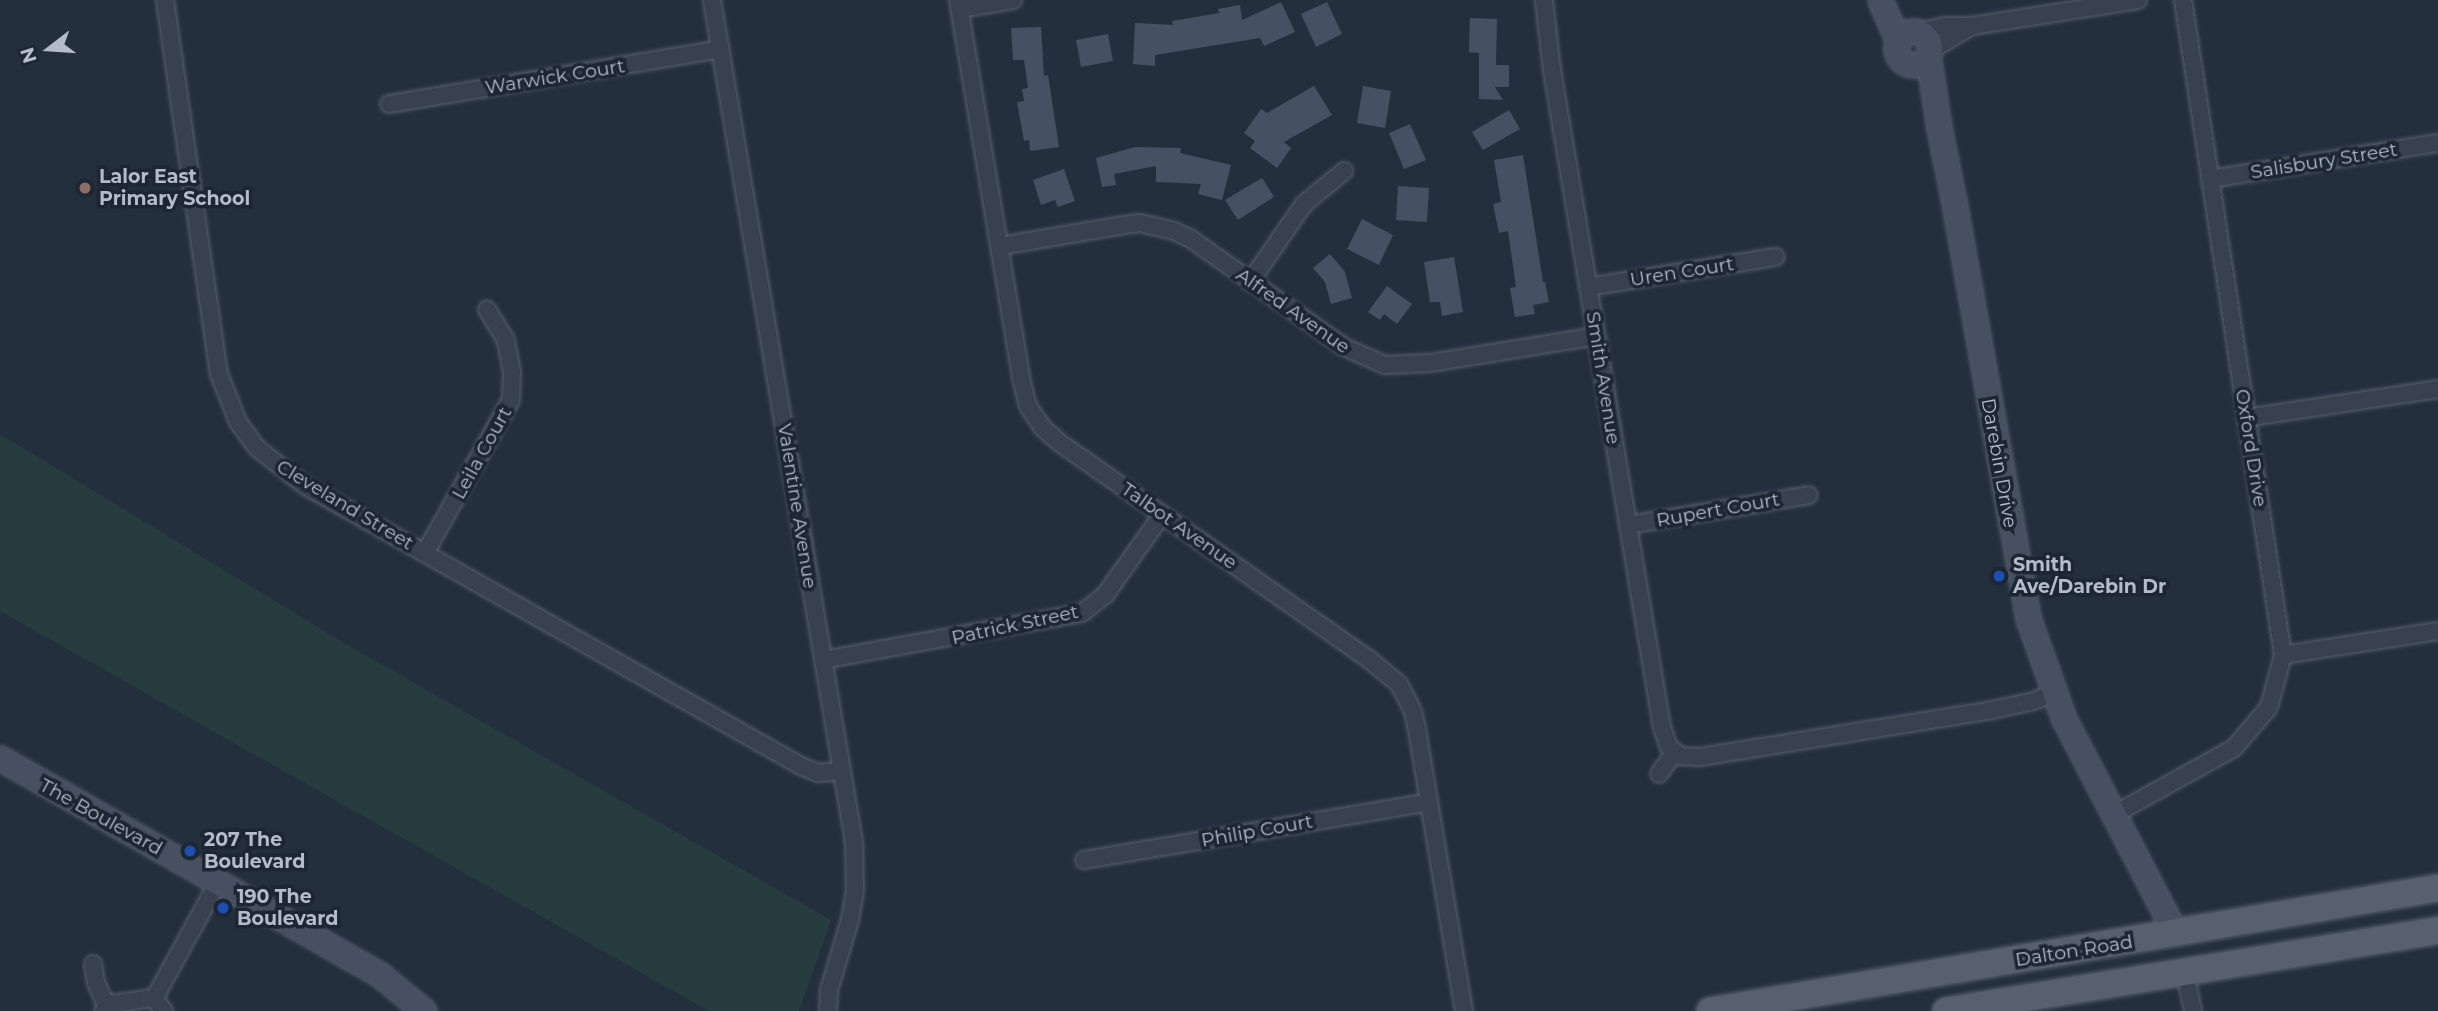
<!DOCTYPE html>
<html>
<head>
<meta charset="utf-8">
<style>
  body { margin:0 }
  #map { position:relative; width:2438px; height:1011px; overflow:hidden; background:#242f3e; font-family:Montserrat,sans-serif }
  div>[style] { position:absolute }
  .green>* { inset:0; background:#263c3f }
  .building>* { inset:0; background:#455162 }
  .roads { filter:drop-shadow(0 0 2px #565f6c) drop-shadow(0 0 2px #565f6c) }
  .street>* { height:16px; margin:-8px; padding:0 8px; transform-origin:8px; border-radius:8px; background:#38414e }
  .secondary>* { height:23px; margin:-11.5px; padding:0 11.5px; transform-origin:11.5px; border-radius:11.5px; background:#465061 }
  .secondary>.ring { margin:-11.5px; padding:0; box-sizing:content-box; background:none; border:23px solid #465061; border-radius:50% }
  .primary>* { height:26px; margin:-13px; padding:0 13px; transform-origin:13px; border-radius:13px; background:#56606e }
  .dots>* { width:19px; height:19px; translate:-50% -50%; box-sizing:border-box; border:4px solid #1d2633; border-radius:50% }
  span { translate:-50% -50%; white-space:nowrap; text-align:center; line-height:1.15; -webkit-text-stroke:7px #1d2633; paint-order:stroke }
  .street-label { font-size:19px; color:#b4bcc9 }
  .poi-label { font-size:19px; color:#b4bcc9; font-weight:700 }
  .left { translate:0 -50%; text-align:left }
  .north { position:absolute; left:14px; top:14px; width:70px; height:70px; -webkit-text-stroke:5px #1d2633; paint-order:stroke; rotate:253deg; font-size:19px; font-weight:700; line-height:28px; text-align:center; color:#b4bcc9 }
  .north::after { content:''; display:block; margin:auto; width:24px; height:32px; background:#b4bcc9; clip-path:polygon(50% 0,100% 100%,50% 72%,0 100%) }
</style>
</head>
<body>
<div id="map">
  <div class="green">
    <i style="clip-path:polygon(0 434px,344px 643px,831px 920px,799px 1011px,709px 1011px,0 611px)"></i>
  </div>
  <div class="building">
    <i style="clip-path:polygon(1281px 2px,1295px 32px,1264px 46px,1260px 38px,1155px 55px,1155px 66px,1133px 64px,1135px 23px,1173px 25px,1172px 21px,1219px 13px,1218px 9px,1240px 5px,1242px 20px)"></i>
    <i style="clip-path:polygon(1327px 2px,1342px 34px,1316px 47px,1301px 14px)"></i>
    <i style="clip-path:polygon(1470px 18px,1497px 19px,1496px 65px,1509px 65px,1509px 87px,1495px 87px,1503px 100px,1479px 99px,1479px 53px,1469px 52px)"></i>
    <i style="clip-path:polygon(1041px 27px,1044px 76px,1048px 75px,1059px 147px,1030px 151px,1029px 140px,1024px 141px,1017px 102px,1024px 101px,1022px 89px,1028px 88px,1024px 60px,1013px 60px,1011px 28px)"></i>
    <i style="clip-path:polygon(1108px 34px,1113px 61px,1081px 67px,1076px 40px)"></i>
    <i style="clip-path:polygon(1314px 86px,1332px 115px,1284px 142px,1291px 148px,1277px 168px,1250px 148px,1255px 141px,1244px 133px,1261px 109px,1267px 113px)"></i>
    <i style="clip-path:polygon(1363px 86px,1391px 91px,1385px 128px,1357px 123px)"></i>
    <i style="clip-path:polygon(1509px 110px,1520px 129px,1483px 150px,1472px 132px)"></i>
    <i style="clip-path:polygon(1410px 124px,1426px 160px,1404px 169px,1389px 133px)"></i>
    <i style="clip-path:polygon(1135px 147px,1181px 148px,1180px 153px,1231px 165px,1222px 200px,1198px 194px,1201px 184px,1156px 182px,1156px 166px,1114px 174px,1116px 185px,1102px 187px,1096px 158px)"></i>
    <i style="clip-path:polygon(1523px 155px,1543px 282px,1545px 282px,1549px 302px,1533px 305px,1535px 314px,1515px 317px,1510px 288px,1516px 287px,1508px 231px,1499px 233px,1493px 204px,1501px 202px,1494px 160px)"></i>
    <i style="clip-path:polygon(1064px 169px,1075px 201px,1058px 207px,1055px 200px,1041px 205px,1033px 180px)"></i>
    <i style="clip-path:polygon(1262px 178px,1274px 197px,1238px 220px,1225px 200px)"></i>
    <i style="clip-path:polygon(1398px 186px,1429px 188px,1427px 222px,1396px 220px)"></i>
    <i style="clip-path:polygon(1362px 219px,1393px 235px,1379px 265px,1347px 249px)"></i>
    <i style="clip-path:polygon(1330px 254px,1345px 272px,1352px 298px,1331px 304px,1325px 282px,1313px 268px)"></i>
    <i style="clip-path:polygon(1454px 257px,1463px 312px,1442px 316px,1440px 302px,1430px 302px,1424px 262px)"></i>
    <i style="clip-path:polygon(1387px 286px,1412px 304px,1397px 324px,1384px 314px,1380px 320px,1368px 312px)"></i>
  </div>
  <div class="roads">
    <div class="street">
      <i style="left:165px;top:0;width:378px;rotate:81.8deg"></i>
      <i style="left:219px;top:374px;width:52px;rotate:68.4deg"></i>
      <i style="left:238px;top:422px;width:32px;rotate:54deg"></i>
      <i style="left:257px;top:448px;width:60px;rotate:38.2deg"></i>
      <i style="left:304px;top:485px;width:569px;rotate:29.49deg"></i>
      <i style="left:799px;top:765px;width:21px;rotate:23deg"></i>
      <i style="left:818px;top:773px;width:23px;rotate:-5deg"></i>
      <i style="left:712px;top:0;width:854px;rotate:80.43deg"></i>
      <i style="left:854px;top:842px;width:49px;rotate:88.8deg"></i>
      <i style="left:855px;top:891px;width:29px;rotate:100deg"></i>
      <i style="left:850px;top:920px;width:73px;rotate:106.7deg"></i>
      <i style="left:829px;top:990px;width:21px;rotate:93deg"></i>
      <i style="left:958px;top:0;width:383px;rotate:80.5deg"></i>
      <i style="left:1021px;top:378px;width:29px;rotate:76deg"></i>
      <i style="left:1028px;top:406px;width:25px;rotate:56deg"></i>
      <i style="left:1042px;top:427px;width:24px;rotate:42deg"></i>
      <i style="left:1060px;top:443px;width:378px;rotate:35deg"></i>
      <i style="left:1370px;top:660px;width:38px;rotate:40deg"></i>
      <i style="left:1399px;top:684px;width:30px;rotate:63deg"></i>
      <i style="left:1413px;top:711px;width:19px;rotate:78deg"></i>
      <i style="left:1417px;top:730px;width:285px;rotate:80.5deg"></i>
      <i style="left:1544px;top:0;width:70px;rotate:83.5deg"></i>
      <i style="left:1552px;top:70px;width:666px;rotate:80.5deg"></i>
      <i style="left:1662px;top:727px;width:21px;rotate:71deg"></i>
      <i style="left:1669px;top:747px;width:14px;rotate:39deg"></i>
      <i style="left:1680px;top:756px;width:20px;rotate:3deg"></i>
      <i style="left:1700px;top:757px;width:296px;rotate:-9.1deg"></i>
      <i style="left:1992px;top:710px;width:43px;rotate:-12.1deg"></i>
      <i style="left:2034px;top:701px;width:21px;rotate:-23deg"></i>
      <i style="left:960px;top:9px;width:54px;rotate:-9.6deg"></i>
      <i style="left:1920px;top:32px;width:25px;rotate:-14deg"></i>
      <i style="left:1944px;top:26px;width:28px"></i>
      <i style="left:1972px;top:26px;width:168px;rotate:-8.9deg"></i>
      <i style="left:1930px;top:51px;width:47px;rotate:-31deg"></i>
      <i style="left:389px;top:104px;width:336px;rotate:-9.4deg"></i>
      <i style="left:2210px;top:179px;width:231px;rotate:-9deg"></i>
      <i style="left:1000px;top:246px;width:126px;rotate:-9.6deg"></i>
      <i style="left:1124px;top:225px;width:16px;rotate:-7deg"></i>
      <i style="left:1140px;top:223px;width:35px;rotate:13deg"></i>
      <i style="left:1174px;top:231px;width:19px;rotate:25deg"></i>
      <i style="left:1191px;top:239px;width:187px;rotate:35.2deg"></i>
      <i style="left:1344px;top:347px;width:45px;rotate:23.7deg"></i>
      <i style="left:1385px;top:365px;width:45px;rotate:-2.5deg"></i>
      <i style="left:1430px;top:363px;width:168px;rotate:-9.2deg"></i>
      <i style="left:1250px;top:282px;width:95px;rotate:-55.3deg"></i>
      <i style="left:1304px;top:204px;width:52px;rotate:-39.5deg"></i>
      <i style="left:1588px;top:287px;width:190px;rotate:-9.1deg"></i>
      <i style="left:2246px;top:418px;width:194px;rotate:-8.6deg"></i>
      <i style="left:1628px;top:525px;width:183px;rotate:-9.4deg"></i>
      <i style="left:425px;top:553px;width:176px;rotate:-60.7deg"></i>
      <i style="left:511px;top:400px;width:28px;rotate:-88deg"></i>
      <i style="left:512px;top:372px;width:33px;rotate:-101deg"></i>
      <i style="left:506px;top:340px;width:36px;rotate:-122deg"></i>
      <i style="left:2283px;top:655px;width:157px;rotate:-8.8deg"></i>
      <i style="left:823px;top:660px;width:263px;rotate:-10.3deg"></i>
      <i style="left:1082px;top:613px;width:29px;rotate:-38deg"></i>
      <i style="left:1105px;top:595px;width:98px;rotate:-54.5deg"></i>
      <i style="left:1659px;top:774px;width:26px;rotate:-54deg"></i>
      <i style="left:2115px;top:814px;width:136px;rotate:-29deg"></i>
      <i style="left:2234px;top:748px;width:54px;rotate:-49.5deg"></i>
      <i style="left:2269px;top:707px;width:54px;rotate:-74.9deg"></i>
      <i style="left:2283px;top:655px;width:663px;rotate:-98.68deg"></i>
      <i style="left:1084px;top:860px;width:350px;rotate:-9.5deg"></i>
      <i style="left:93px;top:964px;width:19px;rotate:81deg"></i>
      <i style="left:96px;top:983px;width:26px;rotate:65deg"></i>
      <i style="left:2185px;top:973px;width:39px;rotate:78deg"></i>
      <i style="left:154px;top:999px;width:133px;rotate:-61.3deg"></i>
      <i style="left:103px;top:1011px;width:11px;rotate:-41deg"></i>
      <i style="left:111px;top:1004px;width:35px;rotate:-8deg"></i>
      <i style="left:146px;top:999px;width:8px"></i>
      <i style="left:154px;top:999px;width:16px;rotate:50deg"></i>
    </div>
    <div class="secondary">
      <i style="left:1880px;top:0;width:45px;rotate:66.3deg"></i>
      <i class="ring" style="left:1896px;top:31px;width:11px;height:11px"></i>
      <i style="left:1928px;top:55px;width:74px;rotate:81.4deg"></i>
      <i style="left:1939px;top:128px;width:76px;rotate:78.5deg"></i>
      <i style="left:1954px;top:202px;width:423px;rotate:79.9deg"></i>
      <i style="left:2028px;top:618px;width:107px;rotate:70.4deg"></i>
      <i style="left:2064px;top:719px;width:242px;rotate:62.5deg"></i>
      <i style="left:0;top:758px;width:436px;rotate:29.7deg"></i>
      <i style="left:379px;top:974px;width:58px;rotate:39.4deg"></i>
    </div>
    <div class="primary">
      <i style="left:1710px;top:1011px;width:738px;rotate:-9.59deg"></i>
      <i style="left:1946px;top:1011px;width:499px;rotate:-9.3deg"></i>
    </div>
  </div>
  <div class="dots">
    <i style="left:85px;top:188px;background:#8d6e63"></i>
    <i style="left:1999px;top:576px;background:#1a4fb4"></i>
    <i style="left:190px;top:851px;background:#1a4fb4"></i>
    <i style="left:223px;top:908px;background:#1a4fb4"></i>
  </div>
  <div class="street-label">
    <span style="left:555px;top:77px;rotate:-9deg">Warwick Court</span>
    <span style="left:2324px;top:161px;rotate:-9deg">Salisbury Street</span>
    <span style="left:1682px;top:272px;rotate:-9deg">Uren Court</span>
    <span style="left:1293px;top:311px;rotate:35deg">Alfred Avenue</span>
    <span style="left:1603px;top:378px;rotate:81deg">Smith Avenue</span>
    <span style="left:2251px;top:448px;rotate:81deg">Oxford Drive</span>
    <span style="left:482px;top:453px;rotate:-61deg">Leila Court</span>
    <span style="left:1999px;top:463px;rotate:80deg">Darebin Drive</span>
    <span style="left:345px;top:505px;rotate:31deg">Cleveland Street</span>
    <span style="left:797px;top:506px;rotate:81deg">Valentine Avenue</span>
    <span style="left:1718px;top:510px;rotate:-10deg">Rupert Court</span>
    <span style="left:1179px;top:526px;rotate:35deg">Talbot Avenue</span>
    <span style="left:1015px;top:625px;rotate:-12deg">Patrick Street</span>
    <span style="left:101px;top:817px;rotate:29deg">The Boulevard</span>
    <span style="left:1257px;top:831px;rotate:-10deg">Philip Court</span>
    <span style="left:2074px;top:951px;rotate:-9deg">Dalton Road</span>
  </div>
  <div class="poi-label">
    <span class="left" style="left:99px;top:188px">Lalor East<br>Primary School</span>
    <span class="left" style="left:2013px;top:576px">Smith<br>Ave/Darebin Dr</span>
    <span class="left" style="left:204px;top:851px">207 The<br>Boulevard</span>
    <span class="left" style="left:237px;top:908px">190 The<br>Boulevard</span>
  </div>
  <div class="north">N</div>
</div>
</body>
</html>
